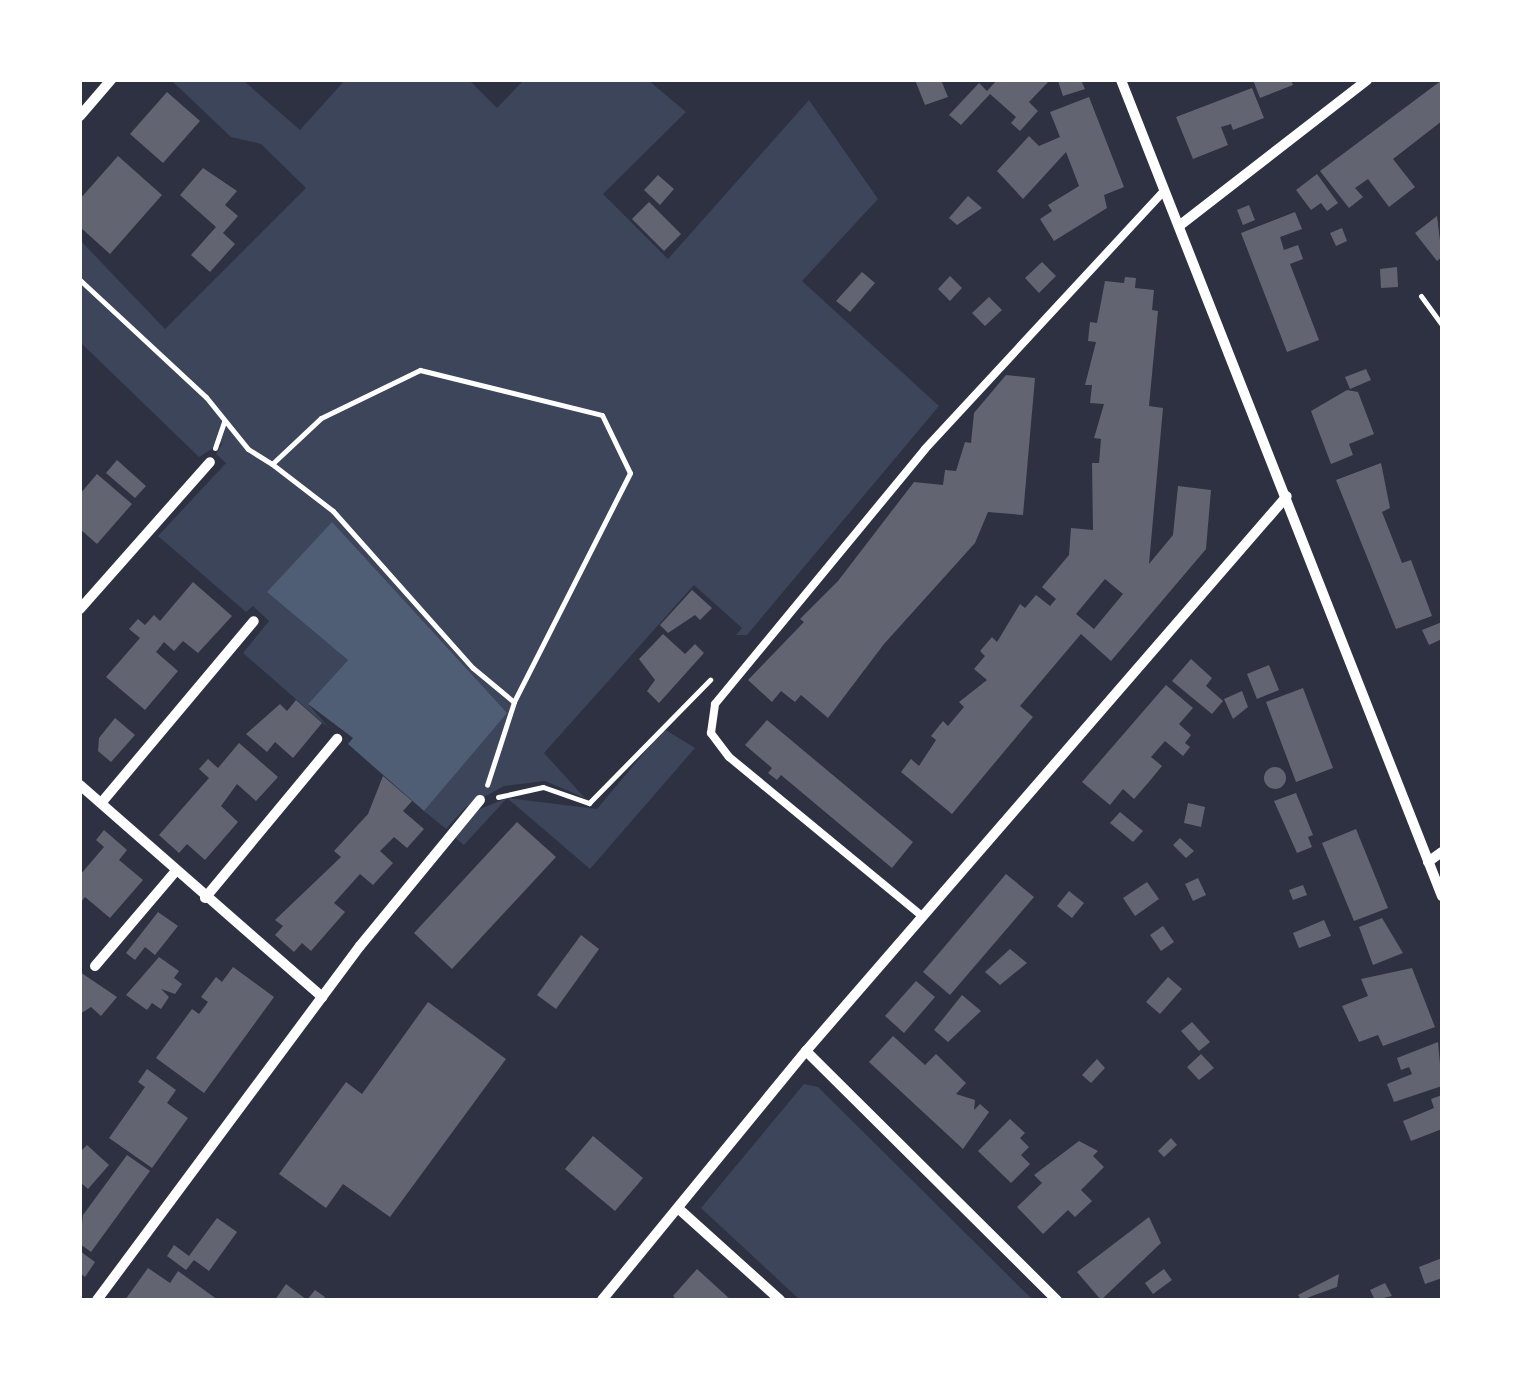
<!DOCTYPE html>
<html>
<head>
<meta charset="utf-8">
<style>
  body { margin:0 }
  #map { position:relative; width:1522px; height:1380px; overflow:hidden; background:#2d3142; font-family:"PT Sans",sans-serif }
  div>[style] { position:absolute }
  .green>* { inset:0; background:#3c4559 }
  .water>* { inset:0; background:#4f5d75 }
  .building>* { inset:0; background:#626471 }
  .round { border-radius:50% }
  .path>* { height:5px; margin:-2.5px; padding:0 2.5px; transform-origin:2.5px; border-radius:2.5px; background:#fff }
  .service>* { height:8px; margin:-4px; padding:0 4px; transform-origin:4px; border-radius:4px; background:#fff }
  .minor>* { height:10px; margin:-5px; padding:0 5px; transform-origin:5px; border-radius:5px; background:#fff }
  span { translate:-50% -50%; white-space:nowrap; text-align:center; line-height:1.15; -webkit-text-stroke:8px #fff; paint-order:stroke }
  .frame { position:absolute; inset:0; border:82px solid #fff; pointer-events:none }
</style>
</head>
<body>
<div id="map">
  <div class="green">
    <i style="clip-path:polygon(171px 80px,243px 80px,300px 130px,345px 80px,469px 80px,497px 108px,524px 80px,648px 80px,686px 112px,603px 194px,668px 259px,809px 100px,878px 199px,802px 281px,939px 406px,747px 635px,736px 635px,742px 628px,694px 585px,544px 753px,585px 798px,545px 781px,504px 786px,466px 807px,446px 829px,424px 811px,507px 712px,348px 660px,308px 704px,330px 729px,243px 653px,269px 621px,253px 606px,246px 612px,158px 536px,226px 463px,216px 454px,223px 442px,199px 457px,80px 342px,80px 240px,165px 329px,306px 188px,261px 144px,231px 137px)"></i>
    <i style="clip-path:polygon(664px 729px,695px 748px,590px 869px,507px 798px,464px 845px,453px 836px,480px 809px,507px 798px,597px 809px)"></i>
    <i style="clip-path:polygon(804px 1084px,818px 1087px,1033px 1300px,800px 1300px,701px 1208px)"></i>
  </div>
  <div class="water">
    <i style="clip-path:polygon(332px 522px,507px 713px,424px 811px,348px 744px,353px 738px,308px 704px,348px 660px,267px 592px)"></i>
  </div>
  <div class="building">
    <i style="clip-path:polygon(915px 80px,941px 80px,948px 97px,925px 105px)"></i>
    <i style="clip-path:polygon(997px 80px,1050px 80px,1029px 102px,1038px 111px,1020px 131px,1011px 123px,1016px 117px,990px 94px,961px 125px,949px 115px,979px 83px,987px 91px)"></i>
    <i style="clip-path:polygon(1081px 80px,1085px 89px,1063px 96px,1058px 81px)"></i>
    <i style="clip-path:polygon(1253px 80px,1291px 80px,1293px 85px,1260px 98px)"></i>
    <i style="clip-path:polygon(1442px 80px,1442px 121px,1393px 159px,1415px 187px,1389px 207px,1368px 179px,1355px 188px,1363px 197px,1349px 208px,1320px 171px)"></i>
    <i style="clip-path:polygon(1252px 88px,1264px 118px,1233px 130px,1231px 124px,1221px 127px,1228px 145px,1193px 159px,1176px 117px)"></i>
    <i style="clip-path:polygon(167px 92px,200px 121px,163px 163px,130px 134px)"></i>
    <i style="clip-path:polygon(1089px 97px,1124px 187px,1104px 195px,1107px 208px,1054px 241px,1040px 219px,1052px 211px,1048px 205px,1079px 186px,1066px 152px,1023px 199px,997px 171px,1029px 136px,1039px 146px,1060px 137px,1050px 112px)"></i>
    <i style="clip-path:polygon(118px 156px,162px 195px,110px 254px,80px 227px,80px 199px)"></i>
    <i style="clip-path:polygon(203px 168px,237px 191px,225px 205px,238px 216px,223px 233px,235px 244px,210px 272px,191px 255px,216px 227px,180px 195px)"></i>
    <i style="clip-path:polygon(1317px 174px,1338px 203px,1327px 211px,1321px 203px,1311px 210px,1296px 190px)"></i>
    <i style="clip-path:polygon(658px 175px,674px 189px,660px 205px,644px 190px)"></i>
    <i style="clip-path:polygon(968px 196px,982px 208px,957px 225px,949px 218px)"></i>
    <i style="clip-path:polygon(649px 202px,681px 234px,664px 251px,632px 219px)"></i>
    <i style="clip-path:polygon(1249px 205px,1255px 220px,1243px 225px,1237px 210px)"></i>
    <i style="clip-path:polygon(1295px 212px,1302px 229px,1280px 237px,1284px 250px,1298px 245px,1303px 259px,1290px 264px,1319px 340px,1287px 352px,1241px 233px)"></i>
    <i style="clip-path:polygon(1437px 216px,1442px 257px,1437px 261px,1415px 233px)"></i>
    <i style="clip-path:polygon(1342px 228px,1347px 241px,1336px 246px,1330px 233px)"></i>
    <i style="clip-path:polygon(1042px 262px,1056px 276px,1039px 293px,1025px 278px)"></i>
    <i style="clip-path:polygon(1397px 267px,1398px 287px,1381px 288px,1380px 269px)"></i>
    <i style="clip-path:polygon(862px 272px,875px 283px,850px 312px,836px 301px)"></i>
    <i style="clip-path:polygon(950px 276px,962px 288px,950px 301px,938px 289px)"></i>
    <i style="clip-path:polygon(evenodd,1125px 277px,1136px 278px,1135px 288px,1154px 290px,1152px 310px,1158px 311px,1149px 406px,1163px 408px,1149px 564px,1173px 535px,1178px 486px,1211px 490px,1206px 549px,1111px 661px,1081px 634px,1020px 706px,1033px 717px,952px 814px,901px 772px,911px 759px,919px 766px,936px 740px,931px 736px,943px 721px,948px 726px,964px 707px,959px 702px,987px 680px,974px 669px,985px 656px,980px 651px,992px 637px,997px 642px,1020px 604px,1025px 608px,1036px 595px,1050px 606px,1056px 599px,1042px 587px,1069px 555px,1071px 528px,1093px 530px,1092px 463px,1099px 463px,1101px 439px,1094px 438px,1104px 404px,1090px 403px,1092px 385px,1085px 385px,1096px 342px,1088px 341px,1090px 322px,1097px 323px,1105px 281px,1124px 283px,1125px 277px,1105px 579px,1123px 594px,1094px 629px,1076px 614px,1105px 579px)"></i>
    <i style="clip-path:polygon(989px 297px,1002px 310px,985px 326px,972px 313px)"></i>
    <i style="clip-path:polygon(1366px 369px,1371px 380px,1350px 389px,1345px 377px)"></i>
    <i style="clip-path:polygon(1006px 375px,1035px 378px,1023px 515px,988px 512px,975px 543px,884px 644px,828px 718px,801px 695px,795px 702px,781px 691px,772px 702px,748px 680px,804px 622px,800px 619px,838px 581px,914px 482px,943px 485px,945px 470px,956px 471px,965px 442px,971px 443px,974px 413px)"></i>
    <i style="clip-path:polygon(1347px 390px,1358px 392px,1374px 434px,1349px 444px,1353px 455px,1331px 464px,1311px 411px)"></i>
    <i style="clip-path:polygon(117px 460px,146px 486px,135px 498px,106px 473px)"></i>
    <i style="clip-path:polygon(1381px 463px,1390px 508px,1382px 512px,1402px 563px,1411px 560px,1432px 616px,1396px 629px,1336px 480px)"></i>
    <i style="clip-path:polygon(97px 474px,132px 504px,97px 544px,80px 529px,80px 494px)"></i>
    <i style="clip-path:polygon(193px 582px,232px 616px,198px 653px,183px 641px,174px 651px,164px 642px,156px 652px,178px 671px,145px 710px,106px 677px,140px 638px,129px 629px,138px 619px,145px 625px,154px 615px,160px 621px)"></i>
    <i style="clip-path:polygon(692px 590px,712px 608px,700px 620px,695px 615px,668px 633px,660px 625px)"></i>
    <i style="clip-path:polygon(1442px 622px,1442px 639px,1429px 645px,1422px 630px)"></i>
    <i style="clip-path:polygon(663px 634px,685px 654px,695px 644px,704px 653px,659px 703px,647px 691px,655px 680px,639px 659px)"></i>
    <i style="clip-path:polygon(1191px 659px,1212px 678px,1206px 686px,1223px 701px,1212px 714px,1172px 681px)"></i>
    <i style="clip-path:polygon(1269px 665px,1279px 690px,1257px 699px,1247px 674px)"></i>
    <i style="clip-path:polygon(1166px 685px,1193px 708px,1179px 724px,1191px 735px,1185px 743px,1190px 747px,1183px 756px,1165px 741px,1151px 757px,1162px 766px,1148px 783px,1134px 799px,1123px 789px,1110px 805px,1082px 782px)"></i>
    <i style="clip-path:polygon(1303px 688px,1333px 768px,1296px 782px,1266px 702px)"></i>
    <i style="clip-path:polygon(1242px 691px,1248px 707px,1233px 719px,1224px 699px)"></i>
    <i style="clip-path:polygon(296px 700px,322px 723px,293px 758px,275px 742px,267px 752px,246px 734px,280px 704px,287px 711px)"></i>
    <i style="clip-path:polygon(115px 718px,135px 735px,111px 762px,98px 751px,99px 738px)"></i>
    <i style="clip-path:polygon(767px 720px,913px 842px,892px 868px,781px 775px,777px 780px,768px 773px,772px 768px,745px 745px)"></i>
    <i style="clip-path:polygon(239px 743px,278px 777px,256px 801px,237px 784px,221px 806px,238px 822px,205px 860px,187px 844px,179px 853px,159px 835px,209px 778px,199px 769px,208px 759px,218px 768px)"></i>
    <i class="round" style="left:1264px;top:767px;width:22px;height:22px"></i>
    <i style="clip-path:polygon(383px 776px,412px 801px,403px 811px,424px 829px,407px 848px,394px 837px,380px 851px,393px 863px,373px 885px,360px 874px,334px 903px,345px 912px,311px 951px,302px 943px,294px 952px,275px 935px,283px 926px,275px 920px,341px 857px,334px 851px,368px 814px)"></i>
    <i style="clip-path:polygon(1296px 793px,1313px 835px,1308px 837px,1312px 847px,1297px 853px,1274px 801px)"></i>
    <i style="clip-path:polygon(1188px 803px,1205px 807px,1201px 827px,1184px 823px)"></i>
    <i style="clip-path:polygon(1120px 812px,1143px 831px,1133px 842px,1110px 823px)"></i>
    <i style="clip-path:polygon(517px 822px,556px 857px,452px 969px,414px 933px)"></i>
    <i style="clip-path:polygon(1356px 829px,1388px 908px,1354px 921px,1322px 843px)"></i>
    <i style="clip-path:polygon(104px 830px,127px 850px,119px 860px,143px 880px,110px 918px,85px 897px,80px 903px,80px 875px,104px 847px,96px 840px)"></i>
    <i style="clip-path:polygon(1180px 838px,1194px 851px,1186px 858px,1173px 845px)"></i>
    <i style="clip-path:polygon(1006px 874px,1034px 897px,950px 995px,923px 972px)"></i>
    <i style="clip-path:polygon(1198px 878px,1206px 895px,1193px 901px,1185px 884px)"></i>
    <i style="clip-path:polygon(1147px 882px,1159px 899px,1135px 916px,1123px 898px)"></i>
    <i style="clip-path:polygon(1303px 885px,1307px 895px,1293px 900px,1289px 890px)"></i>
    <i style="clip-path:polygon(1069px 891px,1084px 903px,1072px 918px,1057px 906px)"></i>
    <i style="clip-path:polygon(158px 912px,178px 926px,155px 955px,145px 947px,135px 960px,126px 953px)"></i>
    <i style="clip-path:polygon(1382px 918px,1403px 953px,1373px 965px,1359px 927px)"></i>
    <i style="clip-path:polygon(1324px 920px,1331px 936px,1299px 948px,1293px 933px)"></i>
    <i style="clip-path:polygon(1163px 926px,1174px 942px,1161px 951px,1150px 935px)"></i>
    <i style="clip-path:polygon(581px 935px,599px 949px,556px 1009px,537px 995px)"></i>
    <i style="clip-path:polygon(1010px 949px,1027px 963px,1000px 985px,985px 972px)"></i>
    <i style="clip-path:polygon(159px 957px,179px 971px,174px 978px,182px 984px,175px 994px,161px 989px,169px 997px,161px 1009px,152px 1003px,147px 1010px,126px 995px)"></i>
    <i style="clip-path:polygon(233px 967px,274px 997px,204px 1093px,156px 1058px,192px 1009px,199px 1014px,208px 1002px,201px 997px,216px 977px,222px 982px)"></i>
    <i style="clip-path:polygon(1412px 968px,1435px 1027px,1383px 1046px,1378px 1035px,1359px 1042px,1342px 1006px,1368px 996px,1361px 979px)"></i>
    <i style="clip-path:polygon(80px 972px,117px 997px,101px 1016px,91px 1007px,80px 1014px)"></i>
    <i style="clip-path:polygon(1168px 977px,1182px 989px,1160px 1014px,1146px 1002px)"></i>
    <i style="clip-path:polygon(916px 981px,935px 997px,904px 1033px,885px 1016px)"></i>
    <i style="clip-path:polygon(962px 995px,981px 1011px,948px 1042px,934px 1030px)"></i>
    <i style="clip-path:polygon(428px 1002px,506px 1059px,390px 1217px,343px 1184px,326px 1208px,279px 1174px,346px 1082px,362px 1094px)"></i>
    <i style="clip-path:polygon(1192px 1022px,1210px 1042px,1199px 1051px,1181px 1031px)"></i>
    <i style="clip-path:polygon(893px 1036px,925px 1065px,936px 1054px,966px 1083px,956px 1094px,975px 1100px,974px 1110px,980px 1104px,989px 1112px,963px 1149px,869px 1062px)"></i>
    <i style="clip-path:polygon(1438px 1042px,1442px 1086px,1394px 1102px,1387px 1084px,1412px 1074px,1409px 1067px,1401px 1070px,1397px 1058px)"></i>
    <i style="clip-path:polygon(1201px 1054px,1214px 1068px,1199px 1080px,1187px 1067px)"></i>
    <i style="clip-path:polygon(1097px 1059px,1105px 1068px,1091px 1083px,1082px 1075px)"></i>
    <i style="clip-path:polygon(147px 1069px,176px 1090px,167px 1103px,188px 1118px,152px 1168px,109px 1138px,145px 1087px,138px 1082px)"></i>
    <i style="clip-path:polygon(1442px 1095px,1442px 1129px,1411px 1141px,1403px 1121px,1434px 1108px,1431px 1099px)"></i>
    <i style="clip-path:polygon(1010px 1119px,1025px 1133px,1020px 1138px,1029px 1147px,1021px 1155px,1030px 1164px,1011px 1183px,978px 1151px)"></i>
    <i style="clip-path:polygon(593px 1136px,643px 1178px,615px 1211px,565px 1169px)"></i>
    <i style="clip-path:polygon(1171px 1138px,1177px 1145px,1164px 1157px,1158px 1151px)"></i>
    <i style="clip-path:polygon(1079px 1141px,1098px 1151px,1093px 1156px,1104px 1167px,1081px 1190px,1092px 1201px,1075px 1217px,1068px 1210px,1043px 1234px,1017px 1207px,1042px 1183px,1034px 1175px)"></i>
    <i style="clip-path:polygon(87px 1145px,109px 1165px,88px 1189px,80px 1182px,80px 1152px)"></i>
    <i style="clip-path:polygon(127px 1155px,150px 1171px,91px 1252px,80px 1244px,83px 1215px)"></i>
    <i style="clip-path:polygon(1149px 1217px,1161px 1243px,1101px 1300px,1077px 1272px)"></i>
    <i style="clip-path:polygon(217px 1218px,237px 1232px,209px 1271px,194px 1260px,186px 1270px,167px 1256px,174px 1245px,189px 1256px)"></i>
    <i style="clip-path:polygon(80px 1251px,95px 1262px,85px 1277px,80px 1273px)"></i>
    <i style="clip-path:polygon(1442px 1258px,1442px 1278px,1425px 1284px,1419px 1267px)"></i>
    <i style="clip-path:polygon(148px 1268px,170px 1283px,178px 1271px,218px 1300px,125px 1300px)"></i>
    <i style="clip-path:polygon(697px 1269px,731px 1300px,677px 1300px,673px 1296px)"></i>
    <i style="clip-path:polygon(1164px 1269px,1172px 1280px,1153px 1294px,1145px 1283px)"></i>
    <i style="clip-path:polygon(1339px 1274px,1337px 1287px,1301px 1300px,1298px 1295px)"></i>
    <i style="clip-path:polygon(1385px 1283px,1392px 1296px,1375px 1300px,1370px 1290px)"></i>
    <i style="clip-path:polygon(286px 1284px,307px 1300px,315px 1290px,325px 1297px,323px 1300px,275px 1300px)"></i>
  </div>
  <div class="path">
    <i style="left:80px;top:280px;width:172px;rotate:42.9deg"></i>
    <i style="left:206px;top:397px;width:67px;rotate:51.1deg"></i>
    <i style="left:248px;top:449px;width:28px;rotate:32deg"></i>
    <i style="left:272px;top:464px;width:67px;rotate:-43.2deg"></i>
    <i style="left:321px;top:418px;width:110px;rotate:-25.9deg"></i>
    <i style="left:420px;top:370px;width:187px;rotate:13.9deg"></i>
    <i style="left:602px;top:415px;width:64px;rotate:64.2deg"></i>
    <i style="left:630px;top:473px;width:257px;rotate:116.9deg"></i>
    <i style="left:514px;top:702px;width:87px;rotate:108deg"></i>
    <i style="left:1421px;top:296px;width:36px;rotate:54deg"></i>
    <i style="left:215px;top:448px;width:28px;rotate:-71deg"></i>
    <i style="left:272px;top:464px;width:77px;rotate:37.6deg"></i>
    <i style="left:333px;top:511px;width:210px;rotate:48.3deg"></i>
    <i style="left:473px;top:668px;width:53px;rotate:39.7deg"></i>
    <i style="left:498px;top:797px;width:46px;rotate:-12.5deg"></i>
    <i style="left:543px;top:787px;width:49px;rotate:19.2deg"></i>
    <i style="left:589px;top:803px;width:173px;rotate:-45.5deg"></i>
  </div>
  <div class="service">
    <i style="left:922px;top:916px;width:250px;rotate:-140.5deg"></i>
    <i style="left:729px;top:757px;width:30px;rotate:-127deg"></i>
    <i style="left:711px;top:733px;width:29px;rotate:-82deg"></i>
    <i style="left:715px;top:704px;width:330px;rotate:-50.5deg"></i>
    <i style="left:925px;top:449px;width:353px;rotate:-47.2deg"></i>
  </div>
  <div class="minor">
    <i style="left:1121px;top:80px;width:877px;rotate:68.53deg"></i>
    <i style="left:80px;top:116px;width:48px;rotate:-49.3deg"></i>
    <i style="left:1179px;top:226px;width:238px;rotate:-37.8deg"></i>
    <i style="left:80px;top:609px;width:196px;rotate:-48.5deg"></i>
    <i style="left:80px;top:785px;width:322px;rotate:41.2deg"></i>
    <i style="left:102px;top:802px;width:236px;rotate:-50deg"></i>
    <i style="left:1428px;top:862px;width:17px;rotate:-36deg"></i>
    <i style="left:205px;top:898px;width:207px;rotate:-50.3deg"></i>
    <i style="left:95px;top:966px;width:123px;rotate:-49.6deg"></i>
    <i style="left:806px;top:1051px;width:354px;rotate:44.8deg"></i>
    <i style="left:679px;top:1209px;width:136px;rotate:42deg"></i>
    <i style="left:97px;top:1300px;width:441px;rotate:-53.4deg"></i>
    <i style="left:360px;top:946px;width:189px;rotate:-50.6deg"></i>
    <i style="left:602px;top:1300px;width:322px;rotate:-50.7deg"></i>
    <i style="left:806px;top:1051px;width:734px;rotate:-49.09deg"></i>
  </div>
  <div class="frame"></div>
</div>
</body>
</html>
